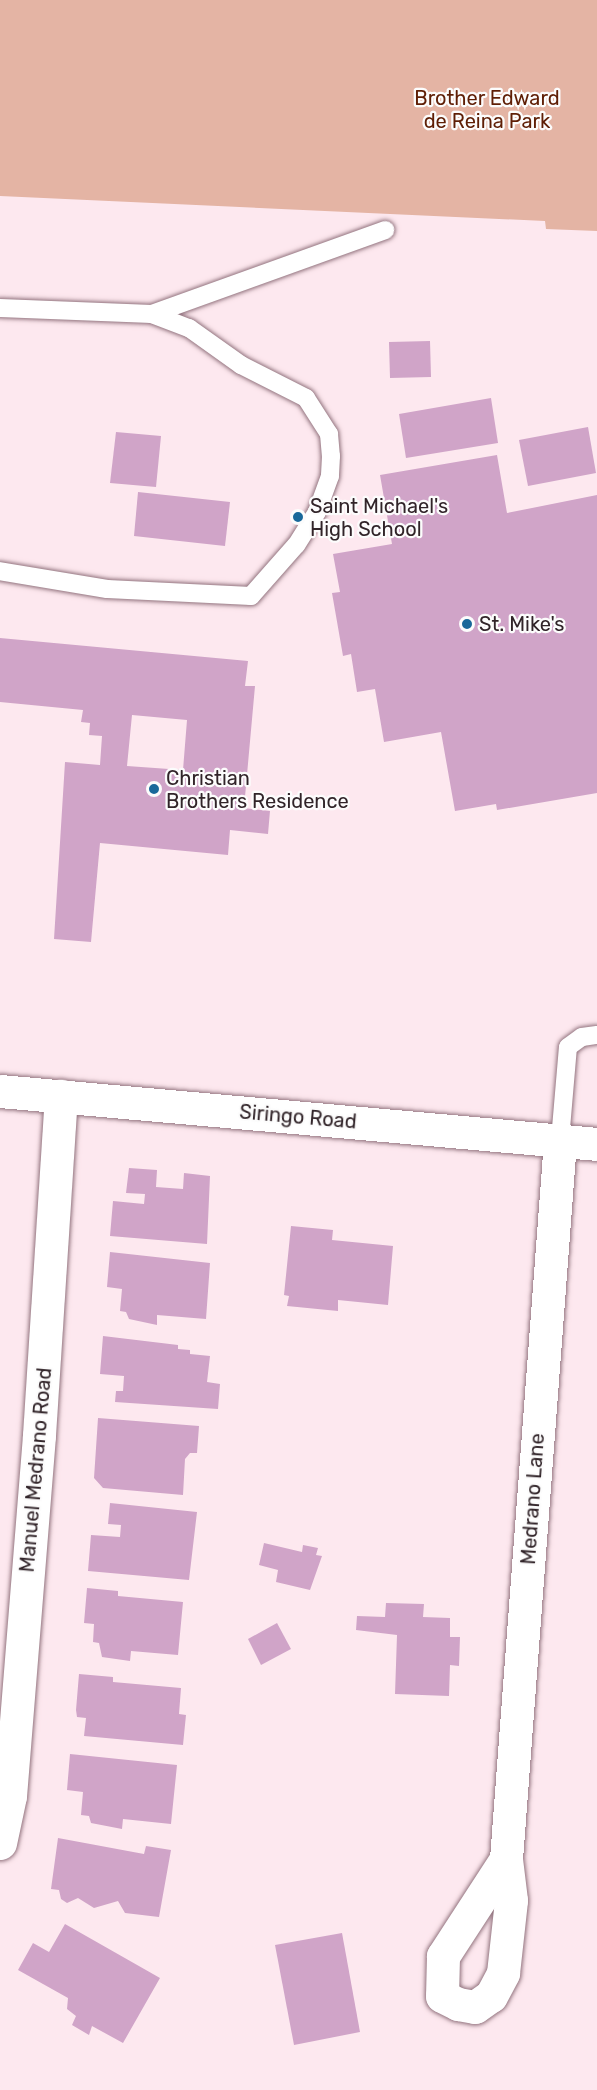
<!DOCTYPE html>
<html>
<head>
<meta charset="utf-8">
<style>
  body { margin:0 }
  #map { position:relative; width:597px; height:2090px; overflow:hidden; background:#fde8ef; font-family:Rubik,sans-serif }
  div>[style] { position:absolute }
  .green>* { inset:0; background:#e4b4a4 }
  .building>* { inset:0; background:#d0a4c8 }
  .roads { filter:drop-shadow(0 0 2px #93747f) drop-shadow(0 0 2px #93747f) }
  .service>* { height:18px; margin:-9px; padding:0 9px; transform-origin:9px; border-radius:9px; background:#fff }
  .minor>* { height:33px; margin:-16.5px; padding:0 16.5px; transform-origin:16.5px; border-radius:16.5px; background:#fff }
  .tertiary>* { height:33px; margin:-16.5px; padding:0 16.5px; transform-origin:16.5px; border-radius:16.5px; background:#fff }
  .dots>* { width:16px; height:16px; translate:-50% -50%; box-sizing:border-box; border:3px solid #fcfcfc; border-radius:50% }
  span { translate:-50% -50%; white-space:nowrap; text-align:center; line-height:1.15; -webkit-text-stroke:4.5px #fcfcfc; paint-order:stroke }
  .park-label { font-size:20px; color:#5f1e05 }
  .poi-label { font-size:20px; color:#312429 }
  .left { translate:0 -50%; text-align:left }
  .street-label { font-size:20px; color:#312429 }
</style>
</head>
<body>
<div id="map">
  <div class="green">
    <i style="clip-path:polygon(0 0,597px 0,597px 231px,546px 229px,545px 221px,0 196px)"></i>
  </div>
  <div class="building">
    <i style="clip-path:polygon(430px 341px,431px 377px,390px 378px,389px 342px)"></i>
    <i style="clip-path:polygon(491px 398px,498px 443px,406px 458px,399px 414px)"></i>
    <i style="clip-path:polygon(588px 427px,596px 473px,528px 486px,519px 440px)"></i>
    <i style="clip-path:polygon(116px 432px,161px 436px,156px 487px,110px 483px)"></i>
    <i style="clip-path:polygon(497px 455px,507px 513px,597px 495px,597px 793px,497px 810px,496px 804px,455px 811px,441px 732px,384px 742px,375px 689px,357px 692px,351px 654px,343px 656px,332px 593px,340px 592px,333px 554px,392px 544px,380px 475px)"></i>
    <i style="clip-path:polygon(138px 492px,230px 502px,225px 546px,134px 536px)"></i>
    <i style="clip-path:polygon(evenodd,0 638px,248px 661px,245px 686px,255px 686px,244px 808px,270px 811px,268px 834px,230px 830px,228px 855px,100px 843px,91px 942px,54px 939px,65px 762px,100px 765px,102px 736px,89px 735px,90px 723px,81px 722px,83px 710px,0 702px,0 638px,132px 715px,187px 720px,183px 770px,127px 766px,132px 715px)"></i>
    <i style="clip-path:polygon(129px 1168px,157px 1170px,156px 1187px,183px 1189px,184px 1173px,210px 1176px,207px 1244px,110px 1236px,113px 1201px,144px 1204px,145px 1194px,126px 1193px)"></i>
    <i style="clip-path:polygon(291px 1226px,333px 1230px,332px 1240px,393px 1246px,388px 1305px,338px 1300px,338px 1311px,287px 1306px,289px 1296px,284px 1295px)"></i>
    <i style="clip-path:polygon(110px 1252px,210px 1263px,206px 1319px,157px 1315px,157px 1325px,129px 1319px,126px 1312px,120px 1311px,122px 1289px,107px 1287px)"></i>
    <i style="clip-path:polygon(103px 1336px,178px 1345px,178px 1349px,190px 1350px,190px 1354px,210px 1356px,207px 1382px,220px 1384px,218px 1409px,115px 1402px,116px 1391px,123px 1391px,124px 1376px,100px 1374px)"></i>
    <i style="clip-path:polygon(98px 1418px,199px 1426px,197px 1453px,190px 1453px,185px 1459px,183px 1495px,103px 1488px,94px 1478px)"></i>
    <i style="clip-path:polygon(110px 1503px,197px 1512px,189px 1580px,88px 1571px,91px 1535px,120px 1537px,121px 1525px,108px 1524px)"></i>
    <i style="clip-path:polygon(264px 1543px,302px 1552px,303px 1545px,318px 1548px,316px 1555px,322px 1556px,310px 1590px,276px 1582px,278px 1570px,259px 1565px)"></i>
    <i style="clip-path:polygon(87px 1588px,118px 1591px,118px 1596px,183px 1602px,178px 1655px,131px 1651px,130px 1661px,102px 1657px,99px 1643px,93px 1642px,94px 1624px,84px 1623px)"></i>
    <i style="clip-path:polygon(386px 1603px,424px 1604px,423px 1617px,450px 1618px,450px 1637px,460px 1637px,459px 1666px,450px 1665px,449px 1696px,395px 1694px,397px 1635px,356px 1630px,357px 1616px,385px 1617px)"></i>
    <i style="clip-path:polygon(277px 1623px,291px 1649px,261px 1665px,248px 1639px)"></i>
    <i style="clip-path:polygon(79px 1674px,113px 1677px,113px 1682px,181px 1688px,179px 1714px,186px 1715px,183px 1745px,84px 1736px,86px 1718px,77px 1717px,76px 1710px)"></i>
    <i style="clip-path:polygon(70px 1754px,177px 1765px,171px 1824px,123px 1819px,122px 1829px,91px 1823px,89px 1816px,81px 1815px,83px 1792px,67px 1790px)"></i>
    <i style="clip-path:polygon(58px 1838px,144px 1854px,146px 1846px,171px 1850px,159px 1917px,125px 1913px,118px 1901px,94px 1908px,78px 1898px,67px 1903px,61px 1899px,59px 1890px,51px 1889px)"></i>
    <i style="clip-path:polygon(65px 1924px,160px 1978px,123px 2043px,92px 2026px,89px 2035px,72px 2025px,76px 2016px,67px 2009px,68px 1998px,18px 1970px,33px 1943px,49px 1952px)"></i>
    <i style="clip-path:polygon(342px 1933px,360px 2032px,294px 2045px,275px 1945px)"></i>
  </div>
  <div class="roads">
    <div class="service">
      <i style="left:0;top:308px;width:152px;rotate:2.3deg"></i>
      <i style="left:152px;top:314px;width:40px;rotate:21deg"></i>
      <i style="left:189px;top:328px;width:64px;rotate:35.4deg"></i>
      <i style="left:241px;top:365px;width:73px;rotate:26.9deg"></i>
      <i style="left:306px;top:398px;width:43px;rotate:57.4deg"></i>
      <i style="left:329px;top:434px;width:22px;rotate:85deg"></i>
      <i style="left:331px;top:456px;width:20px;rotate:93deg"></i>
      <i style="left:330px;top:476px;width:38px;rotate:110deg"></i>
      <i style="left:317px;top:512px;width:39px;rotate:122deg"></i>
      <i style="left:296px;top:545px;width:68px;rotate:131.4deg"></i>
      <i style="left:251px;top:596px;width:144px;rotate:-177.2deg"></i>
      <i style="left:107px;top:589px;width:109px;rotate:-170.5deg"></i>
      <i style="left:152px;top:314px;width:248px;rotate:-19.8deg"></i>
      <i style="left:560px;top:1140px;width:93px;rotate:-85.1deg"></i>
      <i style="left:568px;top:1047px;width:17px;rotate:-36deg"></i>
      <i style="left:582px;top:1037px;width:15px;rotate:-8deg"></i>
    </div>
    <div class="minor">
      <i style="left:0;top:1843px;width:48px;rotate:-78deg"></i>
      <i style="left:10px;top:1796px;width:362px;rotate:-85.4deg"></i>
      <i style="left:39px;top:1435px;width:340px;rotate:-86.3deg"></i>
      <i style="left:506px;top:1859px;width:116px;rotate:123deg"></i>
      <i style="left:443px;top:1956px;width:40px;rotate:91.4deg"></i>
      <i style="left:442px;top:1996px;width:18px;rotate:27deg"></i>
      <i style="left:458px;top:2004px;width:17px;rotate:10deg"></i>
      <i style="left:475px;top:2007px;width:19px;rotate:-35deg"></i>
      <i style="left:491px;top:1996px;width:26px;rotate:-62deg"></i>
      <i style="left:503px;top:1973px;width:73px;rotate:-83.7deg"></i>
      <i style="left:511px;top:1900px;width:41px;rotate:-97deg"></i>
      <i style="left:506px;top:1859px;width:721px;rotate:-85.7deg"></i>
    </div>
    <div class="tertiary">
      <i style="left:0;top:1091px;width:599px;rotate:5.07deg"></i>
    </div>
  </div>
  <div class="dots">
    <i style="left:298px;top:517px;background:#19689a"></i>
    <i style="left:467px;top:624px;background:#19689a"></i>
    <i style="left:154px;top:789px;background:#19689a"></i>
  </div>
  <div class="park-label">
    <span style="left:487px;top:110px">Brother Edward<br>de Reina Park</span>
  </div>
  <div class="poi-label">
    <span class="left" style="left:310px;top:518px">Saint Michael's<br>High School</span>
    <span class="left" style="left:479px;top:624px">St. Mike's</span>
    <span class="left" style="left:166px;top:790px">Christian<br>Brothers Residence</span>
  </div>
  <div class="street-label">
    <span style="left:298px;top:1117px;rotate:5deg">Siringo Road</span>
    <span style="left:36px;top:1470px;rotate:-85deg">Manuel Medrano Road</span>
    <span style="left:533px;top:1499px;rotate:-86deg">Medrano Lane</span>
  </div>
</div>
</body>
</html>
